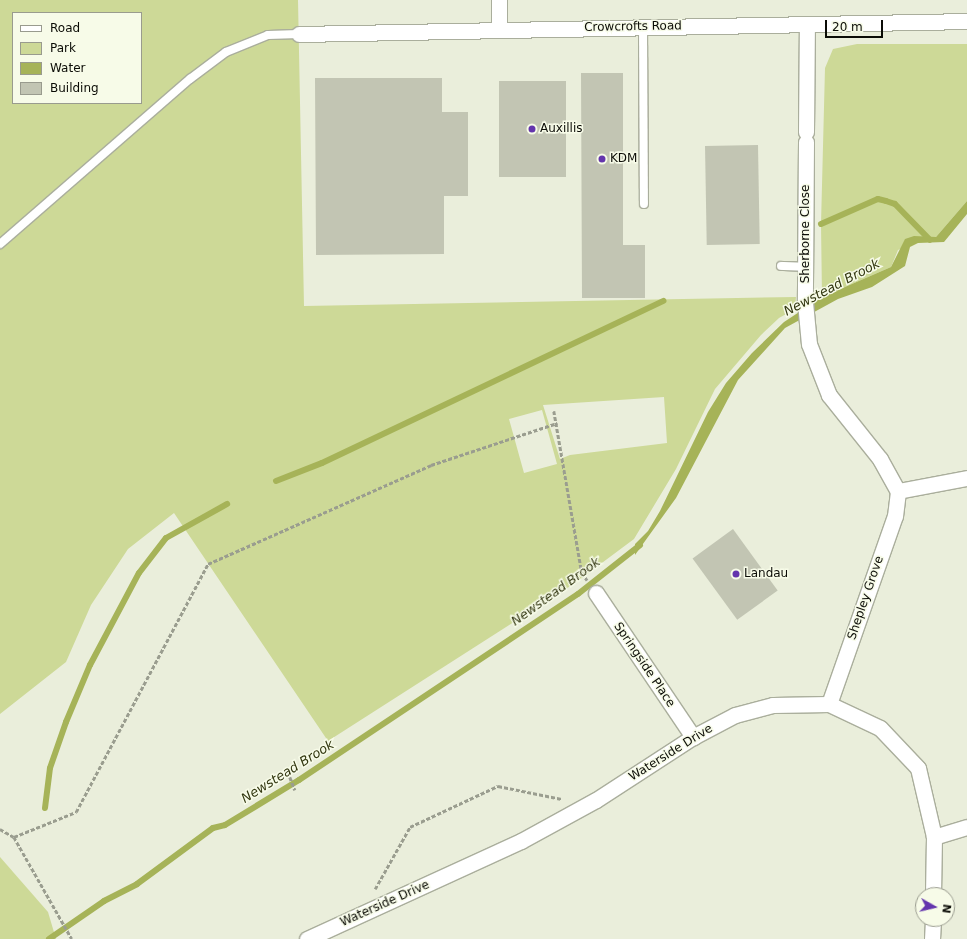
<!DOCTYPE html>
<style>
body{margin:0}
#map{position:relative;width:967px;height:939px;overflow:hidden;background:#eaeedb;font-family:"DejaVu Sans",sans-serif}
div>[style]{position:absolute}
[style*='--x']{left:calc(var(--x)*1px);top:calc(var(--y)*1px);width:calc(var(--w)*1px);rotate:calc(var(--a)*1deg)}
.green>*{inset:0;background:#cdd997}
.water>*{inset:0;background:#a6b358}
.stream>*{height:6px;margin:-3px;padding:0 3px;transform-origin:3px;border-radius:3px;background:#a6b358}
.building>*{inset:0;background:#c2c5b3;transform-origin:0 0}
.path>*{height:2.5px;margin-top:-1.25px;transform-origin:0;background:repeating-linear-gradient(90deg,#9a9d8f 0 4px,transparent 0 6px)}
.roads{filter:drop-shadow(1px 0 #aaae9c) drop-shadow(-1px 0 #aaae9c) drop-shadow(0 1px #aaae9c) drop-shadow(0 -1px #aaae9c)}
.service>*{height:8px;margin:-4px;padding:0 4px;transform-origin:4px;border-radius:4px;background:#fff}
.minor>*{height:15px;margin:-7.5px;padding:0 7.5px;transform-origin:7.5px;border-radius:7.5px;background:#fff}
.dots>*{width:11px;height:11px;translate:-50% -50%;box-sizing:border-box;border:2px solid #f7fbe8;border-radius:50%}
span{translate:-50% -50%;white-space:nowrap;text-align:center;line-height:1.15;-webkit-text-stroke:3px #f7fbe8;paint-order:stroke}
.street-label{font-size:12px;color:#0b0c06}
.poi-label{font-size:12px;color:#0b0c06}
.left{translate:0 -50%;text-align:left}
.water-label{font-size:13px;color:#323710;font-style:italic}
.legend{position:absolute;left:12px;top:12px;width:130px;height:92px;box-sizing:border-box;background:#f7fbe8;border:1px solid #999b8e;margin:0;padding:5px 7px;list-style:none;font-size:12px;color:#0b0c06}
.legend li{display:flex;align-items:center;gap:8px;height:20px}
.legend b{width:20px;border:1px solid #999b8e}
.north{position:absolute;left:915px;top:887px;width:40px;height:40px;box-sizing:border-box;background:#f7fbe8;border:1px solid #999b8e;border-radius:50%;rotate:98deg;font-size:11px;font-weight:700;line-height:16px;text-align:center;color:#0b0c06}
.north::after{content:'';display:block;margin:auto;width:14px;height:18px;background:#6435ad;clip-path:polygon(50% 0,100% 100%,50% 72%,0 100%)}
.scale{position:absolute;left:825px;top:20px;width:58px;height:18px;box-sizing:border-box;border:2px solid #0b0c06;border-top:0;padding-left:5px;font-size:12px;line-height:14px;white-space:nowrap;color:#0b0c06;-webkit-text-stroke:3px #f7fbe8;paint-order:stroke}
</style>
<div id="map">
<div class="green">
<i style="clip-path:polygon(evenodd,0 0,298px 0,304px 306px,796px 297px,795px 309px,779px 318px,761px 335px,715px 389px,676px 469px,634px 539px,575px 583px,328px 741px,174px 513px,128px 549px,91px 605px,66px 662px,0 714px,0 0,13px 13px,141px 13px,141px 103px,13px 103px,13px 13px,0 0,664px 397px,667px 443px,570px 455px,560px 459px,543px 405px,664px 397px,0 0,542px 410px,557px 464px,524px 473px,509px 419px,542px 410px)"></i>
<i style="clip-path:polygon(857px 44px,967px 44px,967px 201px,936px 237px,928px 237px,898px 250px,891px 267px,822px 297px,821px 224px,825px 68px,833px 49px)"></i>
<i style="clip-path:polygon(0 857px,48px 912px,56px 939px,0 939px)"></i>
</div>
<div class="water">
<i style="clip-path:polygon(967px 201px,967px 214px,944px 242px,918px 243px,910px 247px,905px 266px,872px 287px,838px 299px,785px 328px,738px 380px,676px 498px,635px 555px,635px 544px,648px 531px,660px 511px,708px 412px,726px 383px,752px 353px,784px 322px,822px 297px,891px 267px,905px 239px,914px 236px,936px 237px)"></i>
</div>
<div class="stream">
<i style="--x:821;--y:224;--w:62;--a:-23.7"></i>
<i style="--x:878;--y:199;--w:8;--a:14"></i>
<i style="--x:886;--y:201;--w:9;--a:18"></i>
<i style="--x:895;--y:204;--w:50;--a:45.8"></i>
<i style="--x:276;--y:481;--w:49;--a:-21.4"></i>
<i style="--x:322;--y:463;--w:378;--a:-25.4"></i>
<i style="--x:45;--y:808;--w:40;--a:-82.9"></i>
<i style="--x:50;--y:768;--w:49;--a:-70.8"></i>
<i style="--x:66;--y:722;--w:62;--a:-67.2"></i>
<i style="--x:90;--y:665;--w:104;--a:-62"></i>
<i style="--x:139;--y:573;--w:44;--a:-52.4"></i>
<i style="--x:166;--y:538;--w:70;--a:-29.1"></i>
<i style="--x:49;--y:939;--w:67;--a:-34.6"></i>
<i style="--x:104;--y:901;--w:37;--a:-27"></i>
<i style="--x:137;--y:884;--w:94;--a:-36.4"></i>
<i style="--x:213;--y:828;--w:12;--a:-14"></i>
<i style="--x:225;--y:825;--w:87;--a:-31.3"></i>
<i style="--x:299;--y:780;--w:335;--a:-33.7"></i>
<i style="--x:578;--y:594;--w:79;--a:-38.3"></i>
</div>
<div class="building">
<i style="clip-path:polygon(581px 73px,623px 73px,623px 245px,645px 245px,645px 298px,582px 298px)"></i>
<i style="clip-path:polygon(315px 78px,442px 78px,442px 112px,468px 112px,468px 196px,444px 196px,444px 254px,316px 255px)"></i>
<i style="left:499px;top:81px;width:67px;height:96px"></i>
<i style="left:758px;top:145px;width:99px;height:53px;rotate:89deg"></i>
<i style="left:733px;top:529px;width:76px;height:50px;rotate:54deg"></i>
</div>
<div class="path">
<i style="--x:554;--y:411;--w:164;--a:80.2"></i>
<i style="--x:582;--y:573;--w:9;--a:54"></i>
<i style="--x:290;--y:777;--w:14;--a:69"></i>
<i style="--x:0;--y:829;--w:16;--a:30"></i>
<i style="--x:14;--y:837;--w:67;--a:-22"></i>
<i style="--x:76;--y:812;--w:281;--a:-62"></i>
<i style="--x:208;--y:564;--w:244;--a:-23.9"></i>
<i style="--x:431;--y:465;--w:133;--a:-18.4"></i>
<i style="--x:14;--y:837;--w:117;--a:60.4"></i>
<i style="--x:375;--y:889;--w:71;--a:-60.6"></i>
<i style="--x:410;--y:827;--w:97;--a:-25"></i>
<i style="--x:498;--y:786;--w:65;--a:11.5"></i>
</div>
<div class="roads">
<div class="service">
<i style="--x:643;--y:27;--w:177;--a:89.7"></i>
<i style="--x:0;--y:244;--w:252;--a:-41"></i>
<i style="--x:190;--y:79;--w:45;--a:-36.9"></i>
<i style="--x:226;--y:52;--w:45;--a:-22"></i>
<i style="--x:268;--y:35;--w:31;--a:-2"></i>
<i style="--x:781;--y:266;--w:25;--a:2"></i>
</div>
<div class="minor">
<i style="--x:499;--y:0;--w:30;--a:90"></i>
<i style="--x:299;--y:34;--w:668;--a:-1.11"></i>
<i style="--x:806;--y:132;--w:108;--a:-89.5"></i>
<i style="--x:806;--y:142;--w:160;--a:90.4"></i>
<i style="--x:805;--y:302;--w:42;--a:84.6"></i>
<i style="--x:809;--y:344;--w:55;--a:68.6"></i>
<i style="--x:829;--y:395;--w:82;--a:51.4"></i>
<i style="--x:880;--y:459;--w:37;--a:61"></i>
<i style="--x:898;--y:491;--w:70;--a:-10.7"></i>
<i style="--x:596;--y:593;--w:174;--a:56"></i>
<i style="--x:829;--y:704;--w:199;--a:-70.7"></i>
<i style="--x:895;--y:516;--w:25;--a:-83"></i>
<i style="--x:934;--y:837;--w:34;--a:-17"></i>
<i style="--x:307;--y:939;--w:235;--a:-24.6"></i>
<i style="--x:521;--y:841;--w:85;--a:-28.7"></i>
<i style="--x:596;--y:800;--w:116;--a:-33"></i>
<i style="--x:693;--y:737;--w:47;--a:-27.6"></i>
<i style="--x:735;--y:715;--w:39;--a:-15"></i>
<i style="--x:773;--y:705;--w:56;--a:-1"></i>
<i style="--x:829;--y:704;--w:56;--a:25.2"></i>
<i style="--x:880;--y:728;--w:55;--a:46.5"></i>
<i style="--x:918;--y:768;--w:71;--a:76.9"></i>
<i style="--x:934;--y:837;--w:58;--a:91"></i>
<i style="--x:932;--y:939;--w:20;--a:-87"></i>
</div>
</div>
<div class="dots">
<i style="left:532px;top:129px;background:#6435ad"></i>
<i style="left:602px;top:159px;background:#6435ad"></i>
<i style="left:736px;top:574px;background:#6435ad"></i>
</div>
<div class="street-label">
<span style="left:633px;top:27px;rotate:-1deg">Crowcrofts Road</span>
<span style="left:806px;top:234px;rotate:-90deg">Sherborne Close</span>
<span style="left:866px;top:598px;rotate:-71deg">Shepley Grove</span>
<span style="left:644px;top:665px;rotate:56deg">Springside Place</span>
<span style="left:671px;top:753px;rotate:-32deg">Waterside Drive</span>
<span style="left:385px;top:904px;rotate:-24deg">Waterside Drive</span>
</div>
<div class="poi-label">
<span class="left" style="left:540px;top:129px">Auxillis</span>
<span class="left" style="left:610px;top:159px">KDM</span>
<span class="left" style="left:744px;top:574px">Landau</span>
</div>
<div class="water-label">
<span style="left:832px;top:288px;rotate:-28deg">Newstead Brook</span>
<span style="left:556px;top:592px;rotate:-36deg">Newstead Brook</span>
<span style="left:288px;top:772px;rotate:-32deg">Newstead Brook</span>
</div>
<ul class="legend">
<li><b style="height:5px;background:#fff"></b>Road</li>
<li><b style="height:11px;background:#cdd997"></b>Park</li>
<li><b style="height:11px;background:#a6b358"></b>Water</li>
<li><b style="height:11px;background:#c2c5b3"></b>Building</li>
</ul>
<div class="north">N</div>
<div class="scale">20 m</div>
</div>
